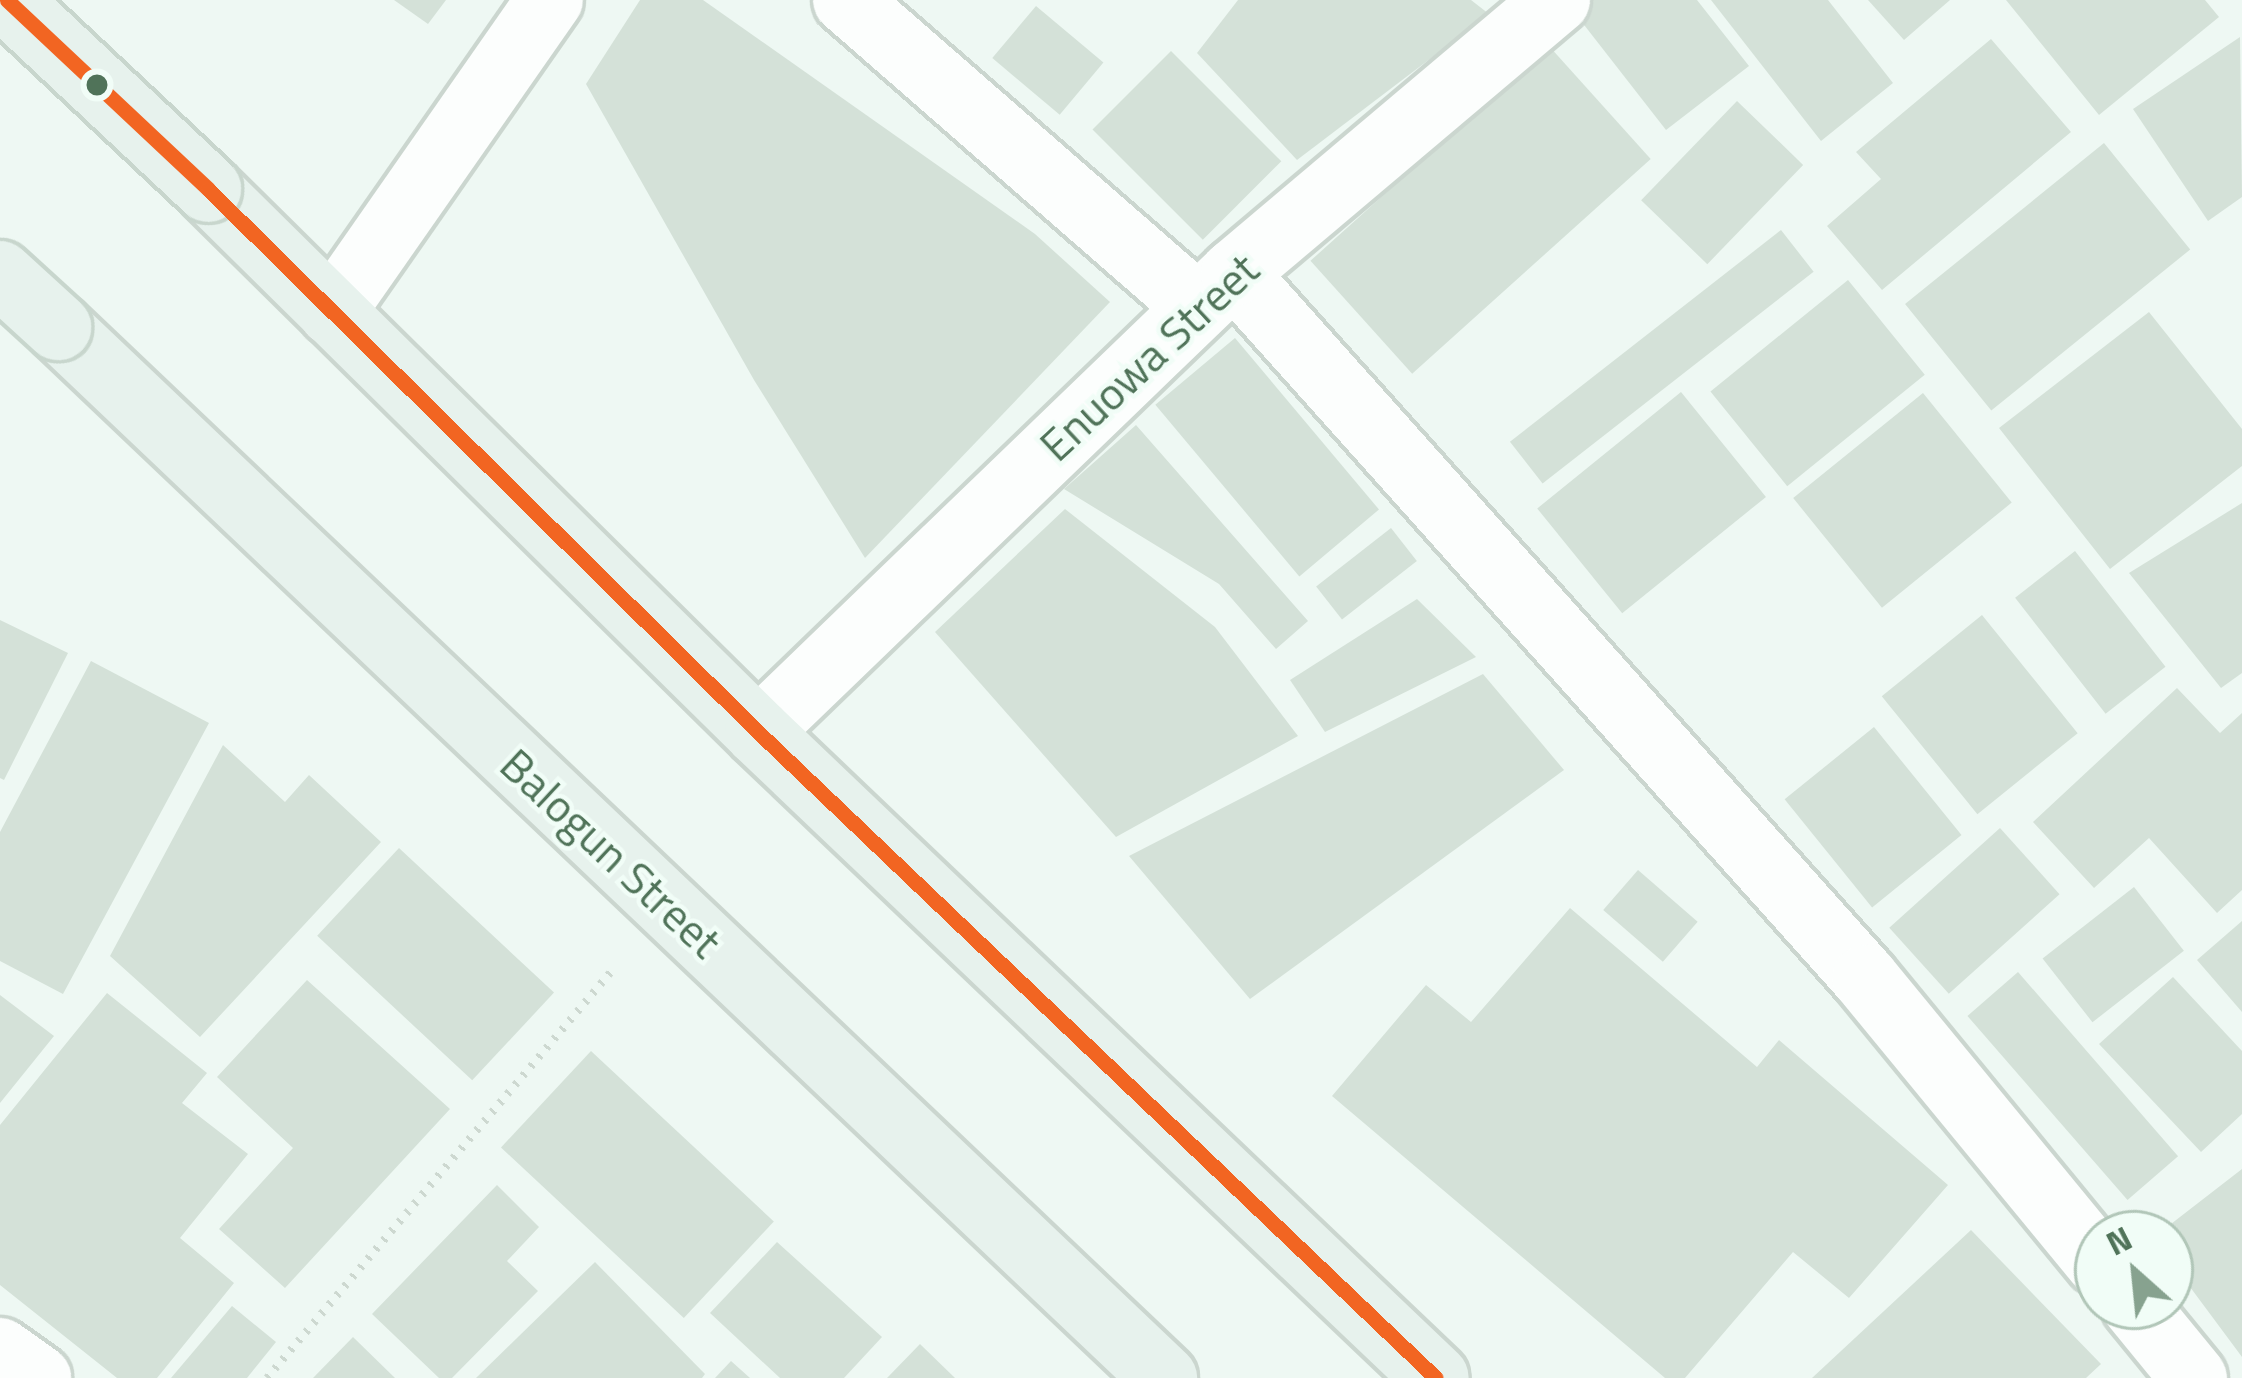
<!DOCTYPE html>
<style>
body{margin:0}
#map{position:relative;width:2242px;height:1378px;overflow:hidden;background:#eef8f3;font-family:"Titillium Web",sans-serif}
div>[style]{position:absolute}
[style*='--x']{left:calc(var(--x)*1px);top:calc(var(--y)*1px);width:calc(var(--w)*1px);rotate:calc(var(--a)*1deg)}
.building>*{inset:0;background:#d4e1d8;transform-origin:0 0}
.path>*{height:8px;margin-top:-4px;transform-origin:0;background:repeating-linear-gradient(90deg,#cdd8d0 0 3px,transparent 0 12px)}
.roads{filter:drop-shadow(3px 0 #cbd6cf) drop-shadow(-3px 0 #cbd6cf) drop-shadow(0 3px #cbd6cf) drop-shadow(0 -3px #cbd6cf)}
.minor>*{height:66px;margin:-33px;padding:0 33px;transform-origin:33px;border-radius:33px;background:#fcfefd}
.major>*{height:66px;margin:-33px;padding:0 33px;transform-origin:33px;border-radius:33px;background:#e7f2ed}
.bridges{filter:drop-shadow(3px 0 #c8d6cd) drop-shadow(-3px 0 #c8d6cd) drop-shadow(0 3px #c8d6cd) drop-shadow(0 -3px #c8d6cd)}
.major-bridge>*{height:66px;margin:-33px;padding:0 33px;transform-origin:33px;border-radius:33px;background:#e7f2ed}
.bus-1>*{height:15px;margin:-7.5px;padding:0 7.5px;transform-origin:7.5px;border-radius:7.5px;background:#f26522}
.dots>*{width:33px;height:33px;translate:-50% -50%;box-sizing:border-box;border:6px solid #f1fdf7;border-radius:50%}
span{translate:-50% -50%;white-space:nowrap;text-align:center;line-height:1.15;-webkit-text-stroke:9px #f1fdf7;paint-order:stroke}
.street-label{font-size:45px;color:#507359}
.north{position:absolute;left:2074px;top:1210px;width:120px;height:120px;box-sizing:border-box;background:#f1fdf7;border:3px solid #b1c6b8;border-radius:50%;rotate:333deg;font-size:33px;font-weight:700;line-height:48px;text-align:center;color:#507359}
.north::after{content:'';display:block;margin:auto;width:42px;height:54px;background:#87a28f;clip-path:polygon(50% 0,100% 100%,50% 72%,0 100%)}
</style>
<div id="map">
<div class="building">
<i style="clip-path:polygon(394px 0,446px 0,428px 24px)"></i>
<i style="clip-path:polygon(640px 0,703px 0,1035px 234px,1110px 302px,865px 558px,754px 380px,586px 84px)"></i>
<i style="clip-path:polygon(1238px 0,1471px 0,1489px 14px,1297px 160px,1197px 53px)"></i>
<i style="clip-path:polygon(1590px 0,1697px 0,1749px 66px,1666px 130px,1574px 12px)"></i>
<i style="clip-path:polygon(1711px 0,1828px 0,1893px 83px,1821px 141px)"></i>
<i style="clip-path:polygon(1868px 0,1950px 0,1904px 40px)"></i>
<i style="clip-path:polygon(2006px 0,2205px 0,2219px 17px,2099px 115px)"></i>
<i style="left:1036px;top:6px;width:88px;height:68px;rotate:40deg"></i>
<i style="clip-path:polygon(2240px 37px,2242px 197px,2208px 221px,2133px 109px)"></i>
<i style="clip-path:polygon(1991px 39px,2071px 132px,1882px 290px,1827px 226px,1881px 179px,1856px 152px)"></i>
<i style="left:1549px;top:46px;width:152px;height:321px;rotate:48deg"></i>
<i style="left:1171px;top:51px;width:156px;height:111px;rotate:45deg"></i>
<i style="left:1737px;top:101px;width:92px;height:138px;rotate:44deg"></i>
<i style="left:2104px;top:143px;width:137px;height:256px;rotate:51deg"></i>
<i style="left:1781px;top:230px;width:53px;height:344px;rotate:52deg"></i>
<i style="left:1848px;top:280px;width:122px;height:177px;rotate:51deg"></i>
<i style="clip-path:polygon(2149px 312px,2242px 429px,2242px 466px,2110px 569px,1999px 428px)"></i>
<i style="left:1235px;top:338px;width:224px;height:104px;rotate:50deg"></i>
<i style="left:1681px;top:392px;width:135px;height:185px;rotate:51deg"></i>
<i style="left:1923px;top:393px;width:141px;height:167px;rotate:51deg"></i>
<i style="clip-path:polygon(1136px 425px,1308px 621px,1276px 649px,1219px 584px,1064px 489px)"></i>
<i style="clip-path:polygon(2242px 503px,2242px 673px,2221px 688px,2129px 573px)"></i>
<i style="clip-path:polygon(1065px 509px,1215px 627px,1298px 736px,1116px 837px,935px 632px)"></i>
<i style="left:1391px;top:528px;width:42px;height:95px;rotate:52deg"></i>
<i style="left:2075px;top:551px;width:147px;height:76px;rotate:52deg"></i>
<i style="clip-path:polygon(1417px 599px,1476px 657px,1325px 732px,1290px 680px)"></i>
<i style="left:1982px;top:615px;width:152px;height:129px;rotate:51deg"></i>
<i style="clip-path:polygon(0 620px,68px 653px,4px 780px,0 778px)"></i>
<i style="clip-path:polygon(91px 661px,209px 723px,63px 994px,0 961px,0 832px)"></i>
<i style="clip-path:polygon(1483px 674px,1564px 770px,1250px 999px,1129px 856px)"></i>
<i style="clip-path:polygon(2177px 688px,2220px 733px,2242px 713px,2242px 890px,2217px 913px,2149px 838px,2094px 888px,2033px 822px)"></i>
<i style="left:1874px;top:727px;width:139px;height:115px;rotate:51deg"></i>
<i style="clip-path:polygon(223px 745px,285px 802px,309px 775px,381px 842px,200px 1037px,110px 956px)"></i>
<i style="left:2000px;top:828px;width:89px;height:149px;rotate:48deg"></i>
<i style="left:399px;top:848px;width:212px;height:120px;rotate:43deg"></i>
<i style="left:1638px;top:870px;width:79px;height:53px;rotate:41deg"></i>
<i style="left:2134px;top:887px;width:81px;height:116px;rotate:52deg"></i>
<i style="clip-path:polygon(1570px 908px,1757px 1067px,1779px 1040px,1948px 1185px,1849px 1298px,1793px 1252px,1685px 1378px,1665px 1378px,1332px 1096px,1426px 985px,1471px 1022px)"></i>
<i style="clip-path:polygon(2242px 921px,2242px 1012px,2197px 960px)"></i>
<i style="left:2018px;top:972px;width:244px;height:67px;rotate:49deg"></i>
<i style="clip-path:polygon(2173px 977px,2242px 1051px,2242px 1114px,2201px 1152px,2099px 1044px)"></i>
<i style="clip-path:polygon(307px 980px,450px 1109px,285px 1288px,219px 1229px,293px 1148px,217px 1077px)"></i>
<i style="clip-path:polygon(107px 993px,207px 1073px,182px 1103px,248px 1154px,180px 1238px,234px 1283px,157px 1378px,117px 1378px,0 1285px,0 1125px)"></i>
<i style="clip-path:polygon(0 995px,54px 1036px,0 1103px)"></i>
<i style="left:591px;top:1051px;width:250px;height:132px;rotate:43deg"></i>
<i style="clip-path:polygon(2242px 1169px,2242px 1357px,2170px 1260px,2170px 1234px,2158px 1234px)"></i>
<i style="clip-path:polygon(497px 1185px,539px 1227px,507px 1261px,538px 1291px,452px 1378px,439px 1378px,372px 1314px)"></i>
<i style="clip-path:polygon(1971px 1230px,2101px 1364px,2086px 1378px,1812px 1378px)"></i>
<i style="clip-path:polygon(777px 1242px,882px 1337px,844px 1378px,780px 1378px,710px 1313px)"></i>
<i style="clip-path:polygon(595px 1262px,705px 1374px,702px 1378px,476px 1378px)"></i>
<i style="clip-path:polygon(232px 1306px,276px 1342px,247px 1378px,171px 1378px)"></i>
<i style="clip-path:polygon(353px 1337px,395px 1378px,313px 1378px)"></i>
<i style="clip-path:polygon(920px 1344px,955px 1378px,887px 1378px)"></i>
<i style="clip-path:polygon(731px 1361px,750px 1378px,715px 1378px)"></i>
</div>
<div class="path">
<i style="--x:267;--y:1378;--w:539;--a:-49.74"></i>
</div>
<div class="roads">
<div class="minor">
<i style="--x:846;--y:0;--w:467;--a:41.1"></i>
<i style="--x:1234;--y:273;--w:946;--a:48.17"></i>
<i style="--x:1865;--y:978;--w:367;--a:50.6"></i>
<i style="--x:332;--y:312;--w:381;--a:-55.1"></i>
<i style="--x:758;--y:732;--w:661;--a:-43.96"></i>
<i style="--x:1234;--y:273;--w:423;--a:-40.2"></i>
<i style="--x:2135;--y:1306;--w:93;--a:50.7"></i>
<i style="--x:0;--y:1351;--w:47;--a:35.4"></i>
</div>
<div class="major">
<i style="--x:208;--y:189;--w:773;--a:44.63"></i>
<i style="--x:758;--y:732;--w:936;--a:43.62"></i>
<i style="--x:58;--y:327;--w:1526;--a:43.54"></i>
</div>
</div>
<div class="bridges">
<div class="major-bridge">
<i style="--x:7;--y:0;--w:276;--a:43.2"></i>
<i style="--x:0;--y:274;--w:79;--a:42.4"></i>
</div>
</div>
<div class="bus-1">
<i style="--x:7;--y:0;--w:276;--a:43.2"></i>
<i style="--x:208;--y:189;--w:773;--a:44.63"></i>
<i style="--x:758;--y:732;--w:936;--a:43.62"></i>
</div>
<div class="dots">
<i style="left:97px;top:85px;background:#507359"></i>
</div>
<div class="street-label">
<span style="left:1149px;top:357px;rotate:-43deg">Enuowa Street</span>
<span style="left:611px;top:853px;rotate:43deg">Balogun Street</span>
</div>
<div class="north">N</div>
</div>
